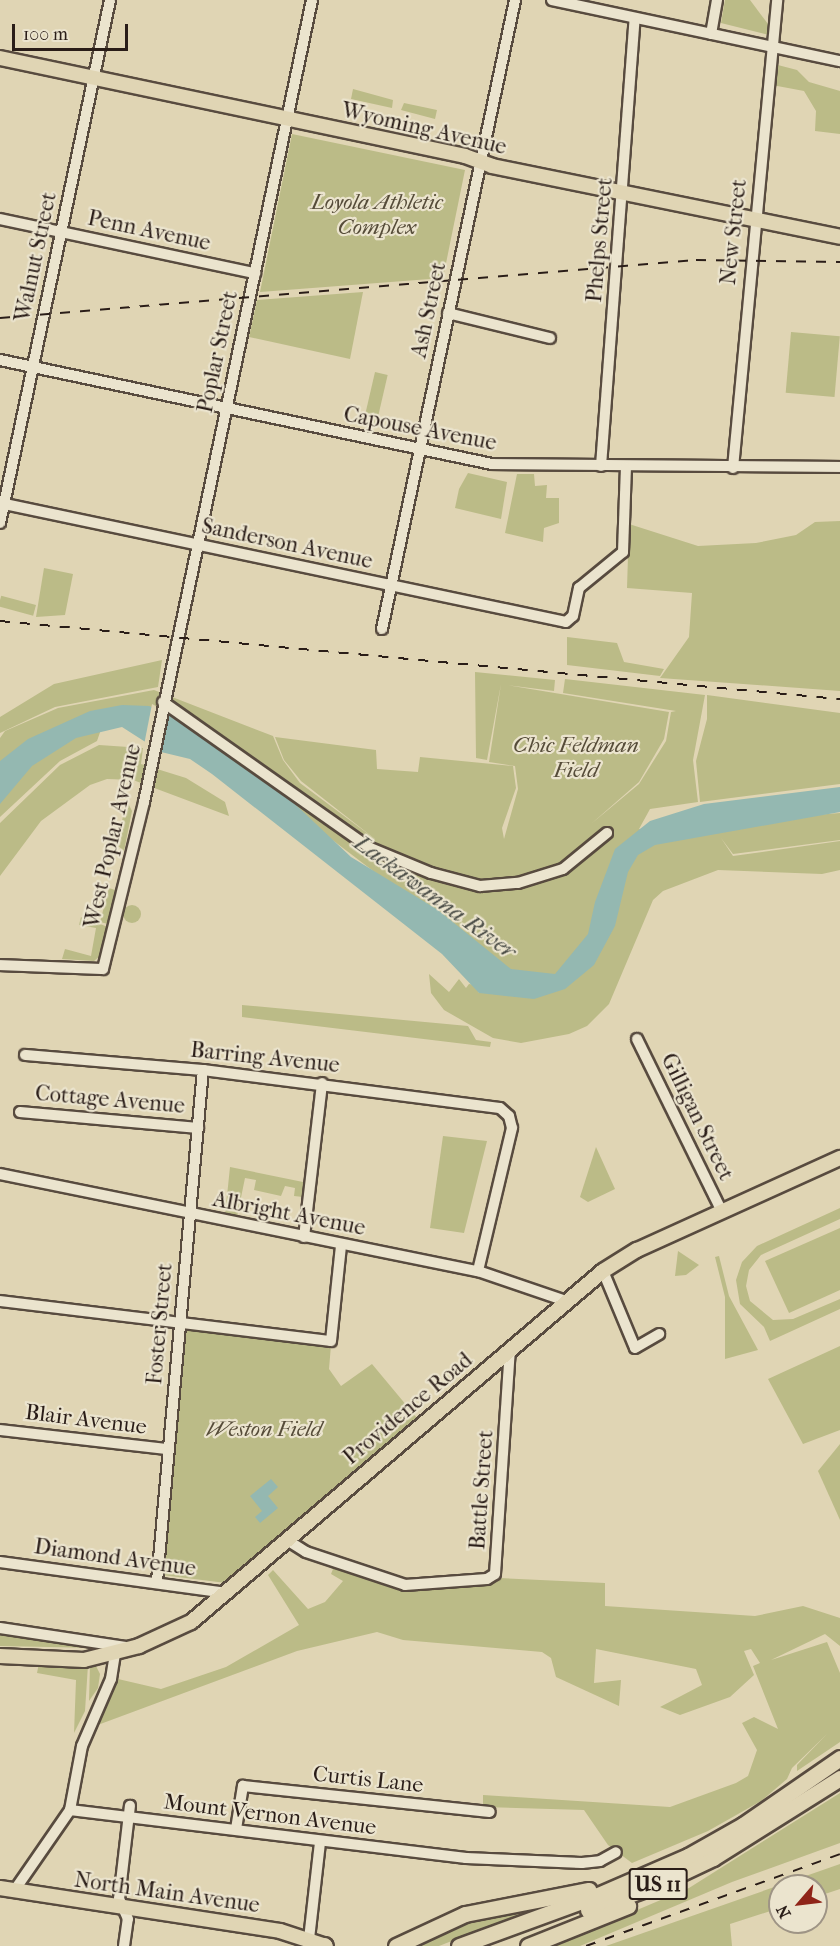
<!DOCTYPE html>
<style>
body{margin:0}
#map{position:relative;width:840px;height:1946px;overflow:hidden;background:#e0d5b4;font-family:"IM FELL French Canon",serif}
div>[style]{position:absolute}
[style*='--x']{left:calc(var(--x)*1px);top:calc(var(--y)*1px);width:calc(var(--w)*1px);rotate:calc(var(--a)*1deg)}
.green>*{inset:0;background:#bbbb87;transform-origin:0 0}
.round{border-radius:50%}
.water>*{inset:0;background:#94b8b1}
.pier>*{inset:0;background:#e0d5b4}
.roads{filter:drop-shadow(2px 0 #584b3f) drop-shadow(-2px 0 #584b3f) drop-shadow(0 2px #584b3f) drop-shadow(0 -2px #584b3f)}
.minor>*{height:10px;margin:-5px;padding:0 5px;transform-origin:5px;border-radius:5px;background:#ebe4ce}
.major>*{height:14px;margin:-7px;padding:0 7px;transform-origin:7px;border-radius:7px;background:#e0d5b4}
.highway>*{height:15px;margin:-7.5px;padding:0 7.5px;transform-origin:7.5px;border-radius:7.5px;background:#e0d5b4}
.rail>*{height:2px;margin-top:-1px;transform-origin:0;background:repeating-linear-gradient(90deg,#2a1d18 0 10px,transparent 0 20px)}
span{translate:-50% -50%;white-space:nowrap;text-align:center;line-height:1.15;-webkit-text-stroke:4.5px #ebe4ce;paint-order:stroke}
.shield-label span{padding:2px 4px;background:#ebe4ce;border:2px solid;border-radius:4px;-webkit-text-stroke-width:0}
.shield-label{font-size:21px;color:#2a1d18;font-weight:700}
.street-label{font-size:22px;color:#2a1d18}
.park-label{font-size:22px;color:#564c39;font-style:italic}
.water-label{font-size:24px;color:#4a4c46;font-style:italic}
.north{position:absolute;left:768px;top:1874px;width:60px;height:60px;box-sizing:border-box;background:#ebe4ce;border:2px solid #9e9485;border-radius:50%;rotate:242deg;font-size:16px;font-weight:700;line-height:24px;text-align:center;color:#2a1d18}
.north::after{content:'';display:block;margin:auto;width:21px;height:27px;background:#8f2418;clip-path:polygon(50% 0,100% 100%,50% 72%,0 100%)}
.scale{position:absolute;left:12px;top:24px;width:116px;height:27px;box-sizing:border-box;border:3px solid #2a1d18;border-top:0;padding-left:8px;font-size:18px;line-height:21px;white-space:nowrap;color:#2a1d18;-webkit-text-stroke:4px #ebe4ce;paint-order:stroke}
</style>
<div id="map">
<div class="green">
<i style="clip-path:polygon(725px 0,750px 0,768px 24px,769px 35px,721px 23px)"></i>
<i style="clip-path:polygon(774px 64px,797px 70px,809px 82px,840px 91px,840px 134px,815px 131px,816px 111px,804px 91px,772px 85px)"></i>
<i style="clip-path:polygon(353px 89px,393px 100px,392px 108px,351px 99px)"></i>
<i style="clip-path:polygon(404px 103px,437px 110px,435px 119px,401px 110px)"></i>
<i style="clip-path:polygon(292px 134px,465px 170px,443px 278px,260px 292px)"></i>
<i style="clip-path:polygon(363px 292px,350px 359px,249px 337px,257px 300px)"></i>
<i style="left:791px;top:332px;width:49px;height:61px;rotate:5deg"></i>
<i style="left:375px;top:372px;width:13px;height:55px;rotate:13deg"></i>
<i style="clip-path:polygon(468px 473px,507px 482px,501px 519px,455px 508px,459px 489px)"></i>
<i style="clip-path:polygon(517px 474px,534px 474px,535px 486px,547px 485px,546px 498px,559px 498px,559px 523px,544px 528px,543px 542px,505px 533px)"></i>
<i style="clip-path:polygon(840px 521px,840px 691px,660px 678px,689px 637px,692px 593px,627px 588px,629px 524px,698px 546px,756px 543px,796px 535px,815px 522px)"></i>
<i style="clip-path:polygon(44px 568px,73px 574px,65px 615px,36px 617px)"></i>
<i style="left:36px;top:605px;width:11px;height:36px;rotate:105deg"></i>
<i style="clip-path:polygon(567px 637px,617px 643px,624px 662px,664px 669px,660px 676px,567px 665px)"></i>
<i style="clip-path:polygon(162px 660px,158px 687px,55px 707px,0 733px,0 717px,54px 684px)"></i>
<i style="clip-path:polygon(475px 672px,555px 680px,554px 691px,507px 685px,669px 712px,664px 739px,639px 782px,591px 824px,639px 784px,666px 741px,671px 712px,676px 711px,563px 693px,565px 679px,705px 695px,693px 760px,698px 802px,650px 809px,639px 829px,840px 813px,840px 840px,733px 854px,721px 838px,733px 856px,840px 841px,840px 870px,822px 874px,718px 870px,663px 891px,653px 900px,609px 1004px,587px 1026px,569px 1034px,521px 1043px,493px 1038px,444px 1010px,431px 993px,429px 974px,449px 992px,459px 979px,466px 988px,469px 984px,475px 985px,479px 993px,490px 992px,385px 880px,251px 778px,105px 718px,97px 741px,60px 761px,0 817px,0 738px,5px 731px,58px 708px,154px 690px,273px 736px,283px 760px,300px 783px,375px 839px,301px 781px,284px 760px,275px 737px,376px 750px,377px 769px,418px 772px,420px 757px,513px 766px,516px 788px,502px 828px,504px 839px,518px 789px,515px 766px,489px 762px,501px 684px,487px 760px,476px 758px)"></i>
<i style="clip-path:polygon(707px 695px,840px 713px,840px 784px,700px 802px,696px 761px,707px 719px)"></i>
<i style="clip-path:polygon(99px 745px,143px 748px,141px 764px,186px 778px,225px 802px,229px 816px,133px 780px,107px 779px,90px 785px,41px 821px,0 876px,0 823px,60px 765px)"></i>
<i style="clip-path:polygon(127px 801px,132px 811px,124px 851px,116px 844px)"></i>
<i style="clip-path:polygon(109px 888px,115px 890px,108px 924px,100px 922px)"></i>
<i class="round" style="left:123px;top:905px;width:18px;height:18px"></i>
<i style="clip-path:polygon(81px 917px,108px 927px,100px 956px,94px 961px,62px 959px,65px 949px,91px 956px,96px 928px,79px 925px)"></i>
<i style="clip-path:polygon(242px 1005px,468px 1026px,476px 1040px,491px 1042px,490px 1047px,242px 1017px)"></i>
<i style="clip-path:polygon(443px 1136px,487px 1141px,464px 1233px,430px 1228px)"></i>
<i style="clip-path:polygon(596px 1147px,615px 1189px,588px 1202px,580px 1197px)"></i>
<i style="clip-path:polygon(230px 1167px,303px 1182px,303px 1197px,294px 1196px,295px 1188px,285px 1186px,281px 1196px,254px 1190px,256px 1180px,245px 1178px,237px 1217px,225px 1215px)"></i>
<i style="clip-path:polygon(840px 1208px,840px 1219px,761px 1255px,749px 1270px,746px 1286px,750px 1301px,773px 1320px,793px 1319px,840px 1299px,840px 1309px,770px 1341px,764px 1327px,740px 1304px,736px 1280px,742px 1262px,757px 1246px)"></i>
<i style="clip-path:polygon(840px 1228px,840px 1290px,789px 1313px,765px 1261px)"></i>
<i style="clip-path:polygon(678px 1251px,699px 1265px,686px 1275px,675px 1276px)"></i>
<i style="clip-path:polygon(719px 1256px,729px 1296px,758px 1350px,725px 1359px,725px 1297px,715px 1257px)"></i>
<i style="clip-path:polygon(184px 1329px,331px 1345px,329px 1369px,341px 1386px,372px 1364px,417px 1418px,226px 1583px,162px 1575px)"></i>
<i style="clip-path:polygon(840px 1346px,840px 1430px,803px 1444px,768px 1379px)"></i>
<i style="clip-path:polygon(840px 1444px,840px 1520px,818px 1471px)"></i>
<i style="clip-path:polygon(309px 1557px,404px 1590px,474px 1586px,500px 1578px,605px 1583px,605px 1606px,755px 1616px,803px 1606px,840px 1618px,840px 1646px,825px 1634px,771px 1660px,827px 1642px,840px 1673px,840px 1742px,797px 1771px,797px 1765px,827px 1734px,792px 1768px,787px 1779px,761px 1801px,708px 1831px,632px 1863px,608px 1845px,584px 1810px,483px 1807px,483px 1795px,670px 1807px,736px 1783px,748px 1776px,757px 1750px,742px 1723px,754px 1717px,778px 1729px,753px 1666px,760px 1663px,751px 1649px,744px 1651px,754px 1675px,730px 1697px,680px 1715px,660px 1707px,702px 1685px,696px 1669px,596px 1649px,594px 1683px,621px 1680px,619px 1706px,556px 1677px,551px 1658px,542px 1652px,403px 1640px,377px 1632px,297px 1651px,95px 1726px,118px 1679px,161px 1689px,226px 1667px,299px 1625px,268px 1575px,273px 1570px,308px 1609px,325px 1602px,343px 1581px,331px 1574px,333px 1569px)"></i>
<i style="clip-path:polygon(0 1634px,98px 1648px,0 1646px)"></i>
<i style="clip-path:polygon(39px 1663px,88px 1665px,85px 1711px,74px 1733px,76px 1680px,37px 1673px)"></i>
<i style="clip-path:polygon(95px 1664px,100px 1674px,98px 1688px,89px 1701px,90px 1665px)"></i>
<i style="clip-path:polygon(840px 1793px,840px 1843px,732px 1882px,580px 1946px,552px 1946px,689px 1888px)"></i>
<i style="clip-path:polygon(840px 1864px,840px 1889px,816px 1897px,816px 1886px,780px 1886px,780px 1908px,730px 1924px,732px 1946px,606px 1946px)"></i>
<i style="clip-path:polygon(540px 1906px,439px 1946px,406px 1946px,428px 1934px,481px 1916px)"></i>
</div>
<div class="water">
<i style="clip-path:polygon(122px 705px,149px 706px,186px 721px,279px 789px,351px 857px,438px 910px,511px 969px,555px 974px,588px 934px,595px 902px,615px 849px,650px 821px,704px 804px,840px 787px,840px 812px,655px 845px,638px 855px,628px 872px,615px 926px,594px 965px,565px 989px,534px 999px,479px 993px,442px 954px,212px 774px,190px 759px,161px 752px,122px 727px,76px 738px,32px 766px,0 804px,0 761px,28px 739px,90px 711px)"></i>
<i style="clip-path:polygon(271px 1479px,278px 1487px,268px 1496px,278px 1508px,260px 1523px,255px 1517px,262px 1511px,250px 1496px)"></i>
</div>
<div class="pier">
<i style="clip-path:polygon(152px 704px,165px 711px,158px 754px,144px 745px)"></i>
</div>
<div class="roads">
<div class="minor">
<i style="--x:552;--y:0;--w:294;--a:12"></i>
<i style="--x:711;--y:34;--w:35;--a:-80"></i>
<i style="--x:0;--y:219;--w:261;--a:12"></i>
<i style="--x:448;--y:313;--w:105;--a:13.8"></i>
<i style="--x:0;--y:360;--w:503;--a:11.94"></i>
<i style="--x:492;--y:464;--w:348;--a:0.5"></i>
<i style="--x:601;--y:466;--w:449;--a:-85.7"></i>
<i style="--x:733;--y:468;--w:470;--a:-84.6"></i>
<i style="--x:0;--y:503;--w:578;--a:11.87"></i>
<i style="--x:566;--y:622;--w:9;--a:-41"></i>
<i style="--x:573;--y:616;--w:29;--a:-78"></i>
<i style="--x:579;--y:588;--w:57;--a:-39.3"></i>
<i style="--x:623;--y:552;--w:85;--a:-88"></i>
<i style="--x:0;--y:523;--w:534;--a:-78.12"></i>
<i style="--x:382;--y:629;--w:643;--a:-78.06"></i>
<i style="--x:163;--y:702;--w:253;--a:35.2"></i>
<i style="--x:370;--y:848;--w:66;--a:22.3"></i>
<i style="--x:431;--y:873;--w:51;--a:14.9"></i>
<i style="--x:480;--y:886;--w:38;--a:-5"></i>
<i style="--x:518;--y:883;--w:47;--a:-17.3"></i>
<i style="--x:563;--y:869;--w:57;--a:-39.3"></i>
<i style="--x:0;--y:965;--w:103;--a:2.2"></i>
<i style="--x:103;--y:969;--w:172;--a:-76.2"></i>
<i style="--x:144;--y:802;--w:819;--a:-78.17"></i>
<i style="--x:637;--y:1039;--w:193;--a:63.8"></i>
<i style="--x:25;--y:1055;--w:179;--a:4.8"></i>
<i style="--x:203;--y:1070;--w:299;--a:7.3"></i>
<i style="--x:500;--y:1108;--w:12;--a:42"></i>
<i style="--x:509;--y:1116;--w:12;--a:76"></i>
<i style="--x:512;--y:1128;--w:147;--a:103.4"></i>
<i style="--x:20;--y:1112;--w:179;--a:5.1"></i>
<i style="--x:0;--y:1174;--w:488;--a:11.5"></i>
<i style="--x:478;--y:1271;--w:96;--a:18.8"></i>
<i style="--x:304;--y:1237;--w:155;--a:-83.3"></i>
<i style="--x:603;--y:1271;--w:83;--a:67.4"></i>
<i style="--x:635;--y:1348;--w:28;--a:-30"></i>
<i style="--x:0;--y:1301;--w:333;--a:6.9"></i>
<i style="--x:331;--y:1341;--w:96;--a:-84"></i>
<i style="--x:0;--y:1430;--w:169;--a:6.5"></i>
<i style="--x:287;--y:1540;--w:22;--a:32"></i>
<i style="--x:306;--y:1552;--w:104;--a:18.4"></i>
<i style="--x:405;--y:1585;--w:82;--a:-4.2"></i>
<i style="--x:487;--y:1579;--w:9;--a:-32"></i>
<i style="--x:495;--y:1574;--w:225;--a:-86.2"></i>
<i style="--x:0;--y:1562;--w:227;--a:7.8"></i>
<i style="--x:157;--y:1581;--w:513;--a:-84.86"></i>
<i style="--x:0;--y:1628;--w:127;--a:8.6"></i>
<i style="--x:70;--y:1810;--w:399;--a:6.9"></i>
<i style="--x:466;--y:1858;--w:116;--a:2.5"></i>
<i style="--x:582;--y:1863;--w:18;--a:-6"></i>
<i style="--x:600;--y:1861;--w:18;--a:-29"></i>
<i style="--x:236;--y:1829;--w:44;--a:-80.8"></i>
<i style="--x:243;--y:1786;--w:248;--a:6"></i>
<i style="--x:14;--y:1891;--w:98;--a:-55.3"></i>
<i style="--x:70;--y:1810;--w:65;--a:-79.4"></i>
<i style="--x:82;--y:1746;--w:73;--a:-66.6"></i>
<i style="--x:111;--y:1679;--w:25;--a:-81"></i>
<i style="--x:309;--y:1939;--w:98;--a:-83.5"></i>
<i style="--x:124;--y:1946;--w:27;--a:-82"></i>
<i style="--x:128;--y:1919;--w:22;--a:-114"></i>
<i style="--x:119;--y:1899;--w:94;--a:-83.3"></i>
</div>
<div class="major">
<i style="--x:0;--y:58;--w:475;--a:11.9"></i>
<i style="--x:465;--y:156;--w:29;--a:20"></i>
<i style="--x:492;--y:166;--w:355;--a:11.5"></i>
<i style="--x:0;--y:1656;--w:84;--a:2.7"></i>
<i style="--x:84;--y:1660;--w:57;--a:-14.3"></i>
<i style="--x:139;--y:1646;--w:57;--a:-24.8"></i>
<i style="--x:191;--y:1622;--w:541;--a:-40.43"></i>
<i style="--x:603;--y:1271;--w:40;--a:-32"></i>
<i style="--x:637;--y:1250;--w:223;--a:-24.4"></i>
<i style="--x:0;--y:1888;--w:283;--a:8.7"></i>
<i style="--x:280;--y:1931;--w:48;--a:18.1"></i>
</div>
<div class="highway">
<i style="--x:588;--y:1910;--w:72;--a:-20.2"></i>
<i style="--x:656;--y:1885;--w:63;--a:-25.3"></i>
<i style="--x:713;--y:1858;--w:150;--a:-32.2"></i>
<i style="--x:324;--y:1945;--w:1;--a:45"></i>
<i style="--x:396;--y:1946;--w:76;--a:-24.9"></i>
<i style="--x:465;--y:1914;--w:126;--a:-11"></i>
<i style="--x:459;--y:1946;--w:146;--a:-20.1"></i>
<i style="--x:596;--y:1896;--w:100;--a:-23.5"></i>
<i style="--x:688;--y:1856;--w:63;--a:-29.4"></i>
<i style="--x:743;--y:1825;--w:118;--a:-34.6"></i>
<i style="--x:528;--y:1946;--w:108;--a:-21.8"></i>
</div>
</div>
<div class="rail">
<i style="--x:0;--y:318;--w:698;--a:-4.76"></i>
<i style="--x:696;--y:260;--w:144;--a:0.8"></i>
<i style="--x:0;--y:621;--w:844;--a:5.31"></i>
<i style="--x:586;--y:1946;--w:270;--a:-19.9"></i>
</div>
<div class="shield-label">
<span style="left:658px;top:1884px">US 11</span>
</div>
<div class="street-label">
<span style="left:424px;top:129px;rotate:13deg">Wyoming Avenue</span>
<span style="left:149px;top:231px;rotate:12deg">Penn Avenue</span>
<span style="left:734px;top:232px;rotate:-84deg">New Street</span>
<span style="left:600px;top:240px;rotate:-85deg">Phelps Street</span>
<span style="left:36px;top:257px;rotate:-78deg">Walnut Street</span>
<span style="left:429px;top:310px;rotate:-78deg">Ash Street</span>
<span style="left:218px;top:352px;rotate:-78deg">Poplar Street</span>
<span style="left:420px;top:429px;rotate:11deg">Capouse Avenue</span>
<span style="left:287px;top:544px;rotate:12deg">Sanderson Avenue</span>
<span style="left:113px;top:836px;rotate:-77deg">West Poplar Avenue</span>
<span style="left:265px;top:1058px;rotate:6deg">Barring Avenue</span>
<span style="left:110px;top:1100px;rotate:5deg">Cottage Avenue</span>
<span style="left:697px;top:1117px;rotate:64deg">Gilligan Street</span>
<span style="left:289px;top:1214px;rotate:11deg">Albright Avenue</span>
<span style="left:160px;top:1324px;rotate:-85deg">Foster Street</span>
<span style="left:408px;top:1409px;rotate:-40deg">Providence Road</span>
<span style="left:86px;top:1420px;rotate:7deg">Blair Avenue</span>
<span style="left:482px;top:1490px;rotate:-86deg">Battle Street</span>
<span style="left:115px;top:1558px;rotate:8deg">Diamond Avenue</span>
<span style="left:368px;top:1780px;rotate:6deg">Curtis Lane</span>
<span style="left:270px;top:1815px;rotate:7deg">Mount Vernon Avenue</span>
<span style="left:167px;top:1893px;rotate:8deg">North Main Avenue</span>
</div>
<div class="park-label">
<span style="left:377px;top:215px">Loyola Athletic<br>Complex</span>
<span style="left:576px;top:758px">Chic Feldman<br>Field</span>
<span style="left:264px;top:1430px">Weston Field</span>
</div>
<div class="water-label">
<span style="left:435px;top:897px;rotate:36deg">Lackawanna River</span>
</div>
<div class="north">N</div>
<div class="scale">100 m</div>
</div>
